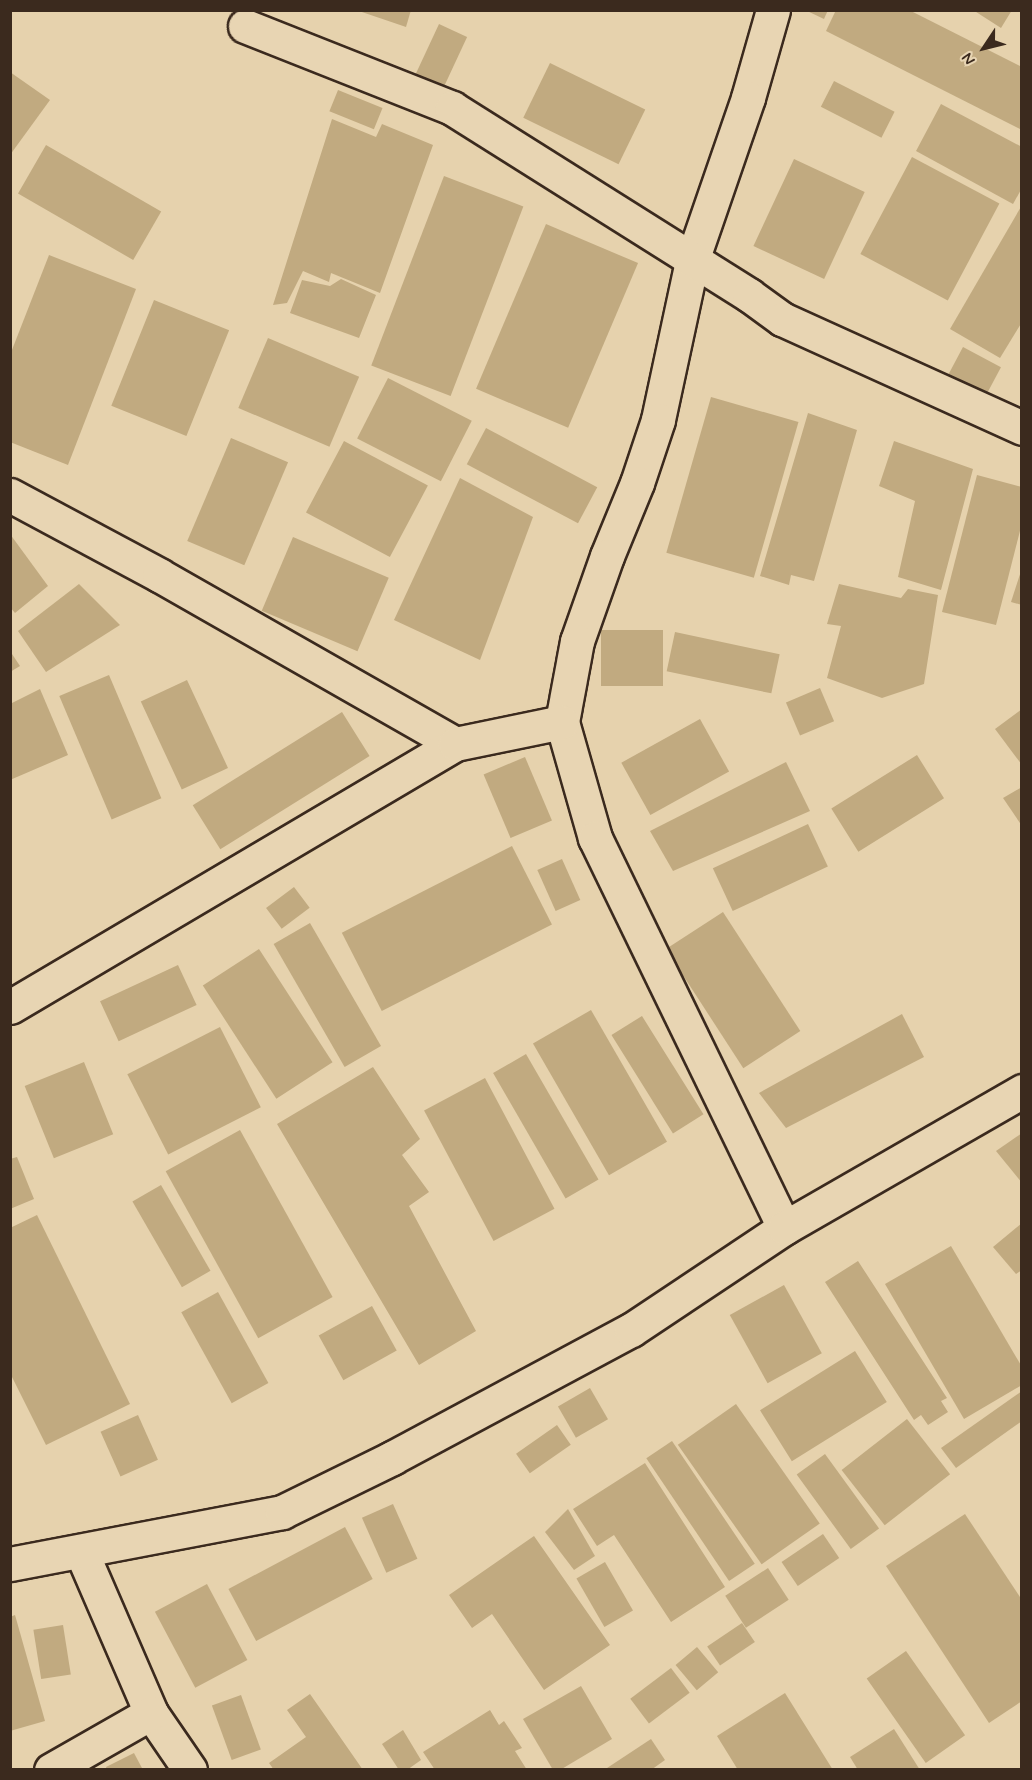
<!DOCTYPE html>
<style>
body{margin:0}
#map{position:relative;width:1032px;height:1780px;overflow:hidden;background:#e6d2ad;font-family:Mynerve,sans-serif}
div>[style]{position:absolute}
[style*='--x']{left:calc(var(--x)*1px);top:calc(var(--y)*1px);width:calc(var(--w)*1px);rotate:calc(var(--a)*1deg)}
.building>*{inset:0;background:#c1aa80;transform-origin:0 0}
.roads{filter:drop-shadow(2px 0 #3b2a1e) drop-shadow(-2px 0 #3b2a1e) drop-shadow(0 2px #3b2a1e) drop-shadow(0 -2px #3b2a1e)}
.minor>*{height:33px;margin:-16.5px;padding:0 16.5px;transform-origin:16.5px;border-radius:16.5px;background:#e8d5b3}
span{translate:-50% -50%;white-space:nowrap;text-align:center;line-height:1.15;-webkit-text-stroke:6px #e8d5b3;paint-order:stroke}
.frame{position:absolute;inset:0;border:12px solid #3b2a1e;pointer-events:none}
.north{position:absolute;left:954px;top:18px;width:60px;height:60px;-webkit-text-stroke:4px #e8d5b3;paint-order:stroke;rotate:235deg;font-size:16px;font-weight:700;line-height:24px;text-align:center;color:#3b2a1e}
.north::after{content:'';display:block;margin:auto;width:21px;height:27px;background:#3b2a1e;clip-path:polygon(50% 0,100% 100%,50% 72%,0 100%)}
</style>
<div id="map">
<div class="building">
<i style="clip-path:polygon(356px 10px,411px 10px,406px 27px)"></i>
<i style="clip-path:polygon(805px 10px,828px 10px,824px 19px)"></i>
<i style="clip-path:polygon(836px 10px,909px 10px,1022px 67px,1022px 130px,826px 31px)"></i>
<i style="clip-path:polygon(973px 10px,1012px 10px,1001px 28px)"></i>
<i style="left:439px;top:24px;width:31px;height:57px;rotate:25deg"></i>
<i style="left:550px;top:63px;width:106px;height:61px;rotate:26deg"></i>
<i style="clip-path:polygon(10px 72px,50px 100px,10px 155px)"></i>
<i style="left:834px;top:81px;width:68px;height:29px;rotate:27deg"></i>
<i style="left:338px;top:90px;width:48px;height:23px;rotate:22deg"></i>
<i style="clip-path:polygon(941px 104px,1022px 147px,1022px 188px,1013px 204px,916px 151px)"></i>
<i style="clip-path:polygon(332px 119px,376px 137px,382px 124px,433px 145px,380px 293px,331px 273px,329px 282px,303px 271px,287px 303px,273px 305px)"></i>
<i style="left:46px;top:145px;width:133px;height:56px;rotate:30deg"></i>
<i style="left:912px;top:157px;width:99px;height:110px;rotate:28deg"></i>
<i style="left:794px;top:159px;width:78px;height:96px;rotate:25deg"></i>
<i style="left:444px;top:176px;width:85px;height:203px;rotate:21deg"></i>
<i style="clip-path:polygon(1022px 205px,1022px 322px,1000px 358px,950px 329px)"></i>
<i style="left:546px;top:224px;width:100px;height:179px;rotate:23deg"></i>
<i style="clip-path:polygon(49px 255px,136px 289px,68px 465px,10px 442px,10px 355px)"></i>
<i style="clip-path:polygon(341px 279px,376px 295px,359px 338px,290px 313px,302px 280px,330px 286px)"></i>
<i style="left:154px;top:300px;width:81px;height:114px;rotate:22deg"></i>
<i style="left:268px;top:338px;width:99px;height:76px;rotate:23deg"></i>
<i style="left:963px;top:347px;width:43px;height:36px;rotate:28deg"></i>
<i style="left:388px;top:378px;width:94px;height:68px;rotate:27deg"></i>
<i style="left:711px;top:397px;width:91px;height:162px;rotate:16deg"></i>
<i style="clip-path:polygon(808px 413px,857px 430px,814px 581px,791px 575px,789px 585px,760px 576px)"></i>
<i style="left:486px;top:428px;width:126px;height:41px;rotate:28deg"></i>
<i style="left:231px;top:438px;width:62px;height:112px;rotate:23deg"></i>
<i style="left:344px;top:441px;width:95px;height:81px;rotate:28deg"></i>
<i style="clip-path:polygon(894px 441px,973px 469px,941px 590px,898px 577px,915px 501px,879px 486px)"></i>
<i style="clip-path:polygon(977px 475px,1022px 487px,1022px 523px,996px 625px,942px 612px)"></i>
<i style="clip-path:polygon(460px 478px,533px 517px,480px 660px,394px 620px)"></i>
<i style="clip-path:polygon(10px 534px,48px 586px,15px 613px,10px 607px)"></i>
<i style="left:293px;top:537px;width:104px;height:80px;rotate:23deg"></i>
<i style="clip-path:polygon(1022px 568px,1022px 605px,1011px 602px)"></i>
<i style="clip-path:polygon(79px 584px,120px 625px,46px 672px,18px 631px)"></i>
<i style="clip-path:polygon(839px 584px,901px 598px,908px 589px,938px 595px,924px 684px,882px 698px,827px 678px,841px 626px,827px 624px)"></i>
<i style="left:601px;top:630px;width:62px;height:56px"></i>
<i style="left:675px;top:632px;width:107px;height:40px;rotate:12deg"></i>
<i style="clip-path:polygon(10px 651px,20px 666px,10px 672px)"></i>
<i style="left:109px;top:675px;width:134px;height:54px;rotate:67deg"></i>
<i style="left:187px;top:680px;width:97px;height:51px;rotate:65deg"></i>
<i style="left:820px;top:688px;width:36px;height:37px;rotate:67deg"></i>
<i style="clip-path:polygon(40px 689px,68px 755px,10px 780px,10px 704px)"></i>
<i style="clip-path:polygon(1022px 709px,1022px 765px,995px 729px)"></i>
<i style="left:342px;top:712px;width:52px;height:176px;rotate:58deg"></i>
<i style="left:700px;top:719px;width:60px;height:90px;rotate:61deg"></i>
<i style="left:917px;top:755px;width:51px;height:101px;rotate:58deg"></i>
<i style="left:525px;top:757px;width:69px;height:45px;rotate:67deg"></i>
<i style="clip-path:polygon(786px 762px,810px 811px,673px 871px,650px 831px)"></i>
<i style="clip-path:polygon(1022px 787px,1022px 826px,1003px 798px)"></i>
<i style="left:808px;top:824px;width:47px;height:105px;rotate:65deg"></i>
<i style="left:512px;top:846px;width:88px;height:191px;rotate:63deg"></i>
<i style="left:562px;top:859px;width:45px;height:27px;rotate:66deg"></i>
<i style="left:294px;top:887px;width:26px;height:35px;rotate:53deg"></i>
<i style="left:723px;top:912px;width:142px;height:68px;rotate:57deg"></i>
<i style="left:310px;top:923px;width:142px;height:42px;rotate:60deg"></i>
<i style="left:259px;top:949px;width:135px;height:67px;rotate:57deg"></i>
<i style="left:178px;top:965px;width:44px;height:86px;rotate:65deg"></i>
<i style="left:591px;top:1010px;width:152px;height:67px;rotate:60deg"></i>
<i style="clip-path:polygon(902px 1014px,924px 1057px,786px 1128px,759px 1093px)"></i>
<i style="left:642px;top:1016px;width:116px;height:36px;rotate:58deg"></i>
<i style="left:220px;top:1027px;width:90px;height:104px;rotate:63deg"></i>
<i style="left:526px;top:1054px;width:145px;height:38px;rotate:60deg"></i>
<i style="left:84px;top:1062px;width:78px;height:64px;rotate:68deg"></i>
<i style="clip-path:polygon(373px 1067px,420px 1139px,402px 1155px,429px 1192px,409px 1206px,476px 1331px,419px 1365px,277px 1124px)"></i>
<i style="left:485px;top:1078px;width:148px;height:69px;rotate:62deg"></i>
<i style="left:240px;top:1130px;width:191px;height:85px;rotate:61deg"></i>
<i style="clip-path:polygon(1022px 1133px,1022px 1183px,996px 1151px)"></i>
<i style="clip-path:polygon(17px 1157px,34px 1199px,10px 1209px,10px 1159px)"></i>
<i style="left:161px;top:1185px;width:99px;height:33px;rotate:60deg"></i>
<i style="clip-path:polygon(37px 1215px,130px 1404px,46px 1445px,10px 1373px,10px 1228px)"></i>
<i style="clip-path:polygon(1022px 1223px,1022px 1270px,1016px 1274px,993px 1247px)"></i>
<i style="clip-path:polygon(951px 1246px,1022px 1367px,1022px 1385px,964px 1419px,885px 1284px)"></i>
<i style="clip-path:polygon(858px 1261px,947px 1398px,941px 1401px,948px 1412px,928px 1425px,921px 1415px,914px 1420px,825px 1282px)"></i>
<i style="left:784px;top:1285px;width:78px;height:62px;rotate:61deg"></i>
<i style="left:218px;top:1292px;width:104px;height:42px;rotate:61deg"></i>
<i style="left:372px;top:1306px;width:51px;height:61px;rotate:61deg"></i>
<i style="left:855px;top:1351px;width:60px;height:112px;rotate:58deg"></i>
<i style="left:590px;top:1388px;width:36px;height:37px;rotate:60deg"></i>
<i style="clip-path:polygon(1022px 1391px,1022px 1421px,956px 1468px,941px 1448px)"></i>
<i style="left:736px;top:1404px;width:146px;height:71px;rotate:55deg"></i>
<i style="left:138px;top:1415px;width:49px;height:41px;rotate:66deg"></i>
<i style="left:907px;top:1419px;width:70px;height:83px;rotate:52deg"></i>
<i style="left:557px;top:1425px;width:24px;height:50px;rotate:55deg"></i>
<i style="left:672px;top:1441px;width:148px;height:31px;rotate:56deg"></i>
<i style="left:825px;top:1454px;width:92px;height:35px;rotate:54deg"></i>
<i style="clip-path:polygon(645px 1463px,725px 1587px,671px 1622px,614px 1535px,597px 1546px,573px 1509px)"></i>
<i style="left:393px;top:1504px;width:60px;height:34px;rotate:66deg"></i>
<i style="clip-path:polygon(568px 1509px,595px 1556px,574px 1570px,545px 1532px)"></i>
<i style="clip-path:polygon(965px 1514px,1022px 1600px,1022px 1701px,989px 1723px,886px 1566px)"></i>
<i style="left:345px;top:1527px;width:59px;height:132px;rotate:62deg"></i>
<i style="left:823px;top:1534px;width:29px;height:50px;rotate:56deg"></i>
<i style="clip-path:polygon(534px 1536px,610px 1645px,544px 1690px,492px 1614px,472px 1628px,449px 1595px)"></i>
<i style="left:605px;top:1562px;width:56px;height:33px;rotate:60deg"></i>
<i style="left:768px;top:1568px;width:38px;height:51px;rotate:57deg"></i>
<i style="left:207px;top:1584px;width:86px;height:59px;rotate:62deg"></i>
<i style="clip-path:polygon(15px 1615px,45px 1721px,10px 1731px,10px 1617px)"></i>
<i style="left:742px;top:1623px;width:23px;height:42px;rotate:56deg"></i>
<i style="left:63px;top:1625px;width:50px;height:30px;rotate:81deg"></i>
<i style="left:697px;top:1647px;width:33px;height:28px;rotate:50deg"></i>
<i style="left:906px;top:1651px;width:103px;height:48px;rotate:55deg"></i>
<i style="left:671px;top:1668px;width:31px;height:51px;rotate:53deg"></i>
<i style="clip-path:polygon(581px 1686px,612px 1739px,560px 1770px,553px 1770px,523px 1719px)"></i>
<i style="clip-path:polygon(785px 1693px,833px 1770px,738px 1770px,717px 1736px)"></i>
<i style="clip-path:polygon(310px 1694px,331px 1724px,363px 1770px,274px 1770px,269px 1763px,306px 1737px,287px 1710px)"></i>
<i style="left:241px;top:1695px;width:58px;height:31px;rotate:70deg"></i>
<i style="clip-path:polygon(490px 1710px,499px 1725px,504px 1721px,522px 1748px,515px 1751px,527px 1770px,435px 1770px,423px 1752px)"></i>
<i style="clip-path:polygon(894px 1729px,920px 1770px,858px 1770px,850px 1757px)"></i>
<i style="clip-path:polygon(403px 1730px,421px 1760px,407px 1770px,399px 1770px,382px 1744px)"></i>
<i style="clip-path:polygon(651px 1739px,665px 1760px,651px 1770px,604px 1770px)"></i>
<i style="clip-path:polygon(134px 1753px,143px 1770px,107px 1770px,106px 1767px)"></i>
</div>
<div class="roads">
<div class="minor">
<i style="--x:773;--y:10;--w:91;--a:105.9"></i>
<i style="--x:748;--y:98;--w:172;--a:109"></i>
<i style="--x:692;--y:261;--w:163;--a:102.1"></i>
<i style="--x:658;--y:420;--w:66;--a:108.4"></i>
<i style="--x:637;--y:483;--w:79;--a:112.3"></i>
<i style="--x:607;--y:556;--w:90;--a:109.4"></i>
<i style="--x:577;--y:641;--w:82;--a:100.5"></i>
<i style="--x:562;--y:722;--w:121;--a:74.1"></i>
<i style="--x:595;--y:838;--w:433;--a:64.1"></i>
<i style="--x:245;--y:26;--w:223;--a:21.6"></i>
<i style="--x:452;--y:108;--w:351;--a:32.2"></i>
<i style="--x:749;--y:295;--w:41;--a:36"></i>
<i style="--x:782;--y:319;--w:264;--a:24.4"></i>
<i style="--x:10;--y:495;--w:169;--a:28.2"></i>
<i style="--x:159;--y:575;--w:341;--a:29.7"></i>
<i style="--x:10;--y:1007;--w:517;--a:-30.58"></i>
<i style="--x:455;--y:744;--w:109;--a:-11.6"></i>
<i style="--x:81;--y:1551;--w:176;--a:66.6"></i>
<i style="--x:151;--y:1713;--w:69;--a:55.6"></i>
<i style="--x:10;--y:1564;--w:277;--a:-10.8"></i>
<i style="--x:282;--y:1512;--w:123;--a:-26.1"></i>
<i style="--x:392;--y:1458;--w:271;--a:-28.2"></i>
<i style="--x:631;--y:1330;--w:184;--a:-33.7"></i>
<i style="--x:784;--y:1228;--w:275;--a:-29.9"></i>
<i style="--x:51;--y:1770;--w:115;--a:-29.7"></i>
</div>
</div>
<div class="frame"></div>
<div class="north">N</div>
</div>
